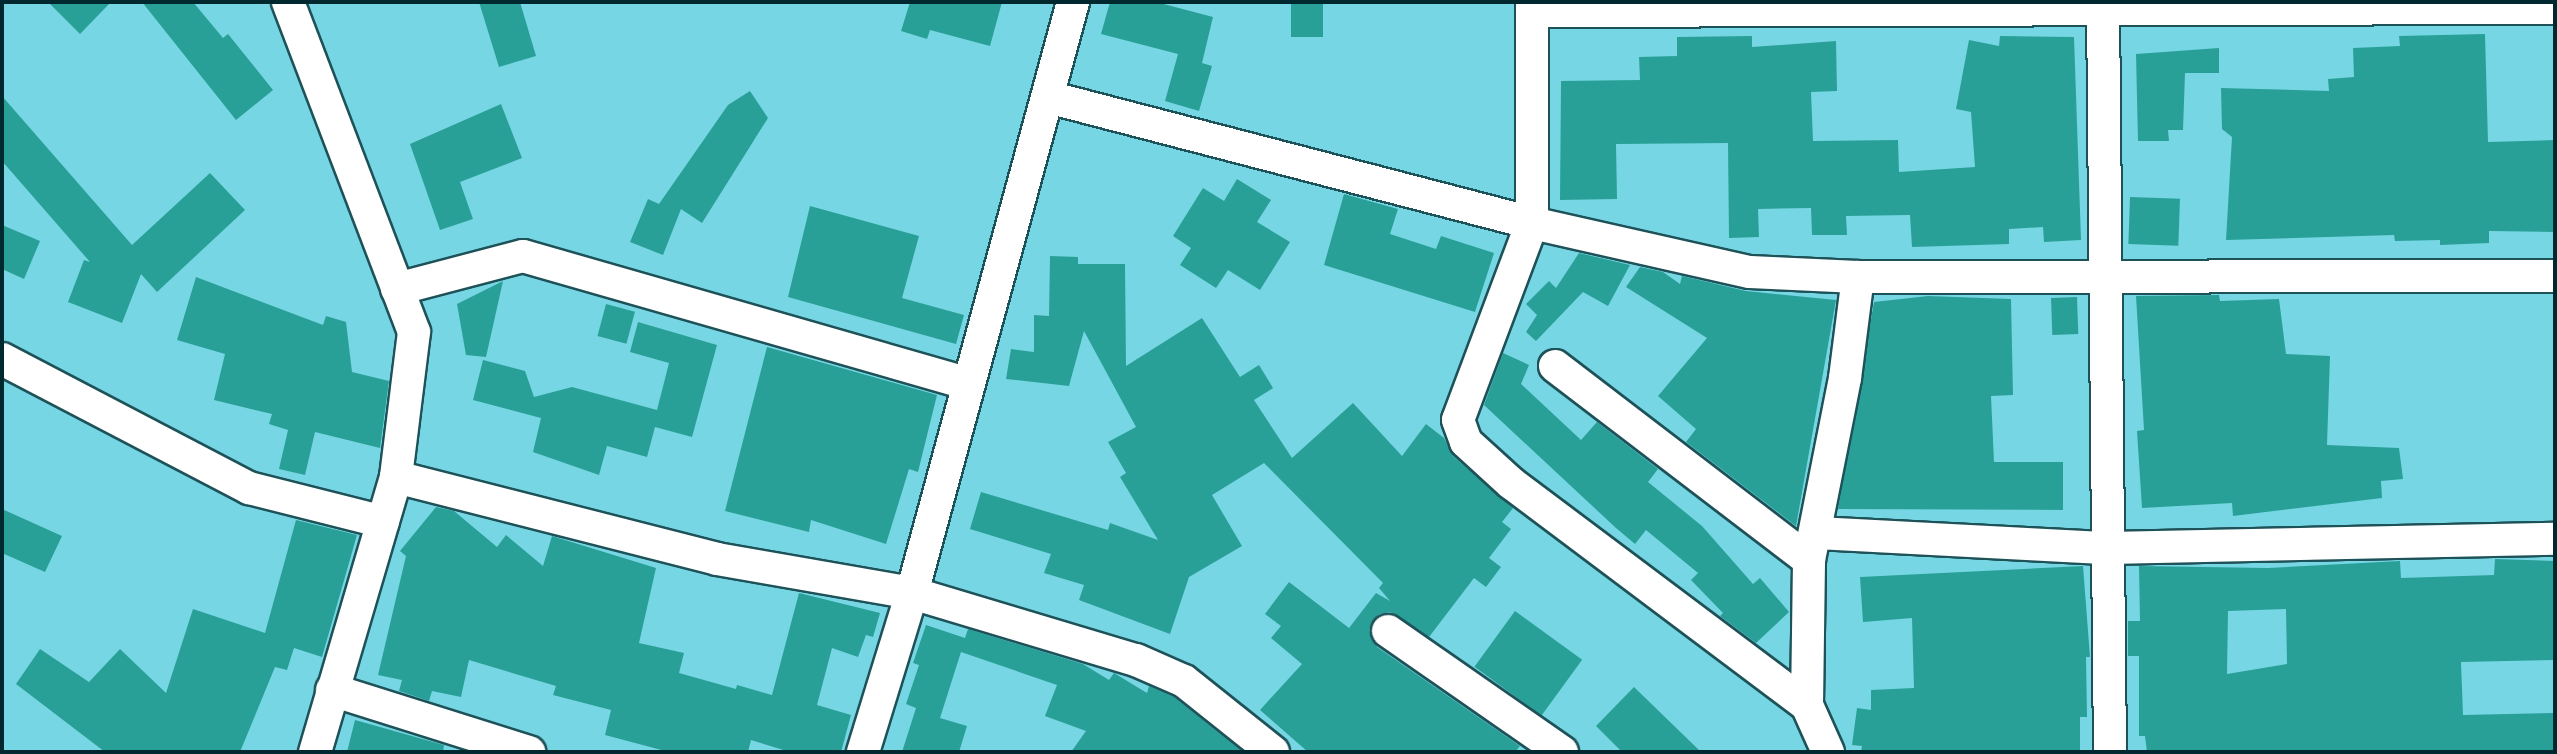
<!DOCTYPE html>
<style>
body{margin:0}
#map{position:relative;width:2557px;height:754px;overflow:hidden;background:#77d6e3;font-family:"Crimson Pro",serif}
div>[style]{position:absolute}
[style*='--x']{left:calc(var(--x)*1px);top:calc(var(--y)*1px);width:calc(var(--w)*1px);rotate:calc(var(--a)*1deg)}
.building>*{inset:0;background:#29a097;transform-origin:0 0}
.roads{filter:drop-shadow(2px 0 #1e5259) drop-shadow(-2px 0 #1e5259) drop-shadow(0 2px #1e5259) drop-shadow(0 -2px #1e5259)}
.street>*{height:32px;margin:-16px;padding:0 16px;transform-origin:16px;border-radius:16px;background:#fff}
span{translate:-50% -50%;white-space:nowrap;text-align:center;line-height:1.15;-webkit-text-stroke:6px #c3eff5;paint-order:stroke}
.frame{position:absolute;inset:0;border:4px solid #00292f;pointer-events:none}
</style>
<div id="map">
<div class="building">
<i style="clip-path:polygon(48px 2px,111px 2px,80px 34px)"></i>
<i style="clip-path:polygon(142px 2px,193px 2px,223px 38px,228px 34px,273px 90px,236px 120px)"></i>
<i style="clip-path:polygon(479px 2px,520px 2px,536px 56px,499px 67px)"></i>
<i style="clip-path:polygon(910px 2px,1002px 2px,990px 46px,930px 30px,927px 39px,901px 31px)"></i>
<i style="clip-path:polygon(1110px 2px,1156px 2px,1213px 17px,1202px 63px,1212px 66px,1199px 111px,1165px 101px,1178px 54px,1101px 34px)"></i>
<i style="left:1291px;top:2px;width:32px;height:35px"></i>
<i style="clip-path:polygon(2485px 34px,2488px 142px,2555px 140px,2555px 232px,2489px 231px,2489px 243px,2440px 245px,2440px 240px,2395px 241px,2394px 235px,2226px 240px,2232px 137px,2222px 129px,2221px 88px,2329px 91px,2328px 79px,2354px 77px,2353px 48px,2400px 46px,2399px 36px)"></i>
<i style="clip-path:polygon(1752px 36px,1752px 47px,1836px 41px,1837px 91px,1811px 92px,1813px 141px,1898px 140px,1899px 172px,1975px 167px,1971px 112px,1956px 109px,1969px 40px,1999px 46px,2000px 36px,2074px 37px,2081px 240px,2044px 242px,2043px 227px,2009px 229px,2009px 244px,1912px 247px,1910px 215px,1846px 216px,1847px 235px,1812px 235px,1811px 208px,1758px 209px,1759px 237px,1729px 238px,1728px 143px,1616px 144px,1617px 199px,1560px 200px,1561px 81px,1640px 80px,1639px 57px,1677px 56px,1677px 37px)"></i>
<i style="clip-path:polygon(2219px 48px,2219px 73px,2185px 73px,2183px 130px,2168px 130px,2169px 141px,2138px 141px,2136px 54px)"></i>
<i style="clip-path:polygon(750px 91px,768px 118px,702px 223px,681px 209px,663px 255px,630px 242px,648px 199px,659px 204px,728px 105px)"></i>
<i style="clip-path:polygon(2px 96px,132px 245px,210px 173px,245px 210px,157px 292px,141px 274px,122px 323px,68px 302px,84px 260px,90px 262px,2px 161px)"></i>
<i style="clip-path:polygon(501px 104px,522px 158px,460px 182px,473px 219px,440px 230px,410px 144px)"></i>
<i style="clip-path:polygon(1237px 179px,1271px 200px,1257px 222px,1290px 242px,1260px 290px,1228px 270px,1216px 288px,1180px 265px,1191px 248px,1173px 236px,1203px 188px,1224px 201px)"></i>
<i style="clip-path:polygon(1344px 194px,1398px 209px,1390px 234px,1436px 249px,1441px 236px,1494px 253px,1475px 312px,1324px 265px)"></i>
<i style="left:2130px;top:197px;width:50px;height:47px;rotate:2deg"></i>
<i style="clip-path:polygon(810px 206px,919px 236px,902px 298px,964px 315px,956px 344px,788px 297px)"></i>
<i style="clip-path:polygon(2px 225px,40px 241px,24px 279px,2px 269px)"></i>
<i style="clip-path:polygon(1579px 253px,1630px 265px,1608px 306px,1583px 292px,1536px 341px,1526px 332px,1537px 315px,1526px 304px,1549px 281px,1556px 288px)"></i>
<i style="clip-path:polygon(1050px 256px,1078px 257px,1078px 264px,1125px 264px,1126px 366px,1202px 318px,1240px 377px,1259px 365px,1273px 388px,1254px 400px,1292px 458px,1353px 403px,1402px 456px,1426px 424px,1444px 438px,1453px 456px,1513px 508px,1502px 522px,1511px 529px,1489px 558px,1501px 567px,1486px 587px,1474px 578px,1429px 637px,1390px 612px,1379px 614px,1369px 630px,1377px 647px,1520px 746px,1515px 752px,1308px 752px,1260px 710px,1302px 664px,1271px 638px,1281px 626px,1265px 614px,1289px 582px,1349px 628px,1376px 593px,1390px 601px,1379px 588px,1383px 583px,1264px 463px,1212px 495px,1242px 546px,1189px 577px,1170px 634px,1079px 600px,1084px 585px,1044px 573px,1051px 554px,970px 529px,981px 492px,1108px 530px,1110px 523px,1158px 540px,1120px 477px,1126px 473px,1108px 442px,1136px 427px,1084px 331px,1069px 386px,1006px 379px,1011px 349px,1034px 352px,1034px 315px,1049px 316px)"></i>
<i style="clip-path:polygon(1640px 267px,1663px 272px,1680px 284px,1682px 276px,1746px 291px,1836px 300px,1796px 526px,1686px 442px,1696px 429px,1658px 396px,1707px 338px,1626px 287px)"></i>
<i style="clip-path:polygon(196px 277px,323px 325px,326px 316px,346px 322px,352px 372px,389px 381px,380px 448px,315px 432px,305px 475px,279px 469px,288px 430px,269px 424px,272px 414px,214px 400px,225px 354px,177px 340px)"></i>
<i style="clip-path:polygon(503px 281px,486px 357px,466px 355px,457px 304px)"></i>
<i style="clip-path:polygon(2219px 295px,2220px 301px,2279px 299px,2286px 354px,2330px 356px,2327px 445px,2399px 448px,2403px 479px,2381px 481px,2382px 498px,2233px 516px,2232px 503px,2142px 508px,2137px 431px,2144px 430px,2136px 296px)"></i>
<i style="clip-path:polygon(1928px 296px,2011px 299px,2013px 395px,1991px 396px,1994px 462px,2063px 462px,2063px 510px,1838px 509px,1874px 302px)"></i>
<i style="left:2077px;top:297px;width:37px;height:26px;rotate:88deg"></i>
<i style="left:606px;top:304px;width:30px;height:33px;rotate:15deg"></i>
<i style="clip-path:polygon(638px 322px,717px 345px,692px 437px,655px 427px,647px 457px,607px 446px,599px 475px,533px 452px,541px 418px,473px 400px,483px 360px,525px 371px,534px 397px,572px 387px,657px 410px,669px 363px,630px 352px)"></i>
<i style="clip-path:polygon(767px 347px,937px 395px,918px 472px,909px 469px,886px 544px,811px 520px,809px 532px,725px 511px)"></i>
<i style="clip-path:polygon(1503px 353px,1529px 365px,1521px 384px,1581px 440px,1597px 422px,1658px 469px,1648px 482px,1702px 526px,1753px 584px,1760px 578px,1789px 612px,1756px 643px,1720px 616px,1723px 613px,1691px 580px,1698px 573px,1646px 530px,1635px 544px,1616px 528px,1484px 405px)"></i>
<i style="clip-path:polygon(436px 507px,454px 511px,497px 547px,506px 535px,543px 566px,552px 536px,656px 568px,639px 643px,684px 653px,679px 673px,736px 689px,737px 685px,772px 695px,799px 593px,880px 613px,873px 637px,866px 635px,858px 657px,832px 648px,817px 705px,851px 715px,841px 752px,790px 752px,751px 740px,748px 752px,669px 752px,605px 735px,611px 710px,553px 695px,556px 686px,469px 660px,461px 697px,432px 691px,429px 701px,399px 691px,402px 680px,378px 675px,406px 556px,400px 551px)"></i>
<i style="clip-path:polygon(2px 509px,62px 536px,45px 572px,2px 553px)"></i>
<i style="clip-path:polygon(296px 520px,357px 535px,322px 657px,294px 648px,287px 670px,275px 667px,240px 752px,105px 752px,16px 684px,40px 649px,89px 682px,120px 649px,166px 693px,193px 609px,265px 633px)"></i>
<i style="clip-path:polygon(evenodd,2495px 559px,2555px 561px,2555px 660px,2461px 662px,2463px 715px,2555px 713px,2555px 752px,2147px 752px,2145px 736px,2139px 736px,2139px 656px,2128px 656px,2128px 621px,2140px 621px,2139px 566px,2268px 568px,2400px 561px,2401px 578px,2494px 575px,2495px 559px,2286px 609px,2287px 664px,2227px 674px,2228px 611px,2286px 609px)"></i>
<i style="clip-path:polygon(2083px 566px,2090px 657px,2086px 657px,2087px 717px,2080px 717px,2080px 752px,1861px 752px,1862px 746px,1852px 745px,1857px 708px,1871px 710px,1871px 690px,1914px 688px,1912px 618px,1863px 622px,1860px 577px)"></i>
<i style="left:1515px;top:611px;width:83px;height:69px;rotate:36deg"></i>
<i style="clip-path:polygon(926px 625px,965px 638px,968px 629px,1083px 664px,1109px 680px,1114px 673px,1147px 693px,1149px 686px,1174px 697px,1243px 752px,1071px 752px,1086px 731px,1045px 716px,1057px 685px,961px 652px,940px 718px,967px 726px,959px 752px,902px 752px,916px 708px,906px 704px,919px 665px,913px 663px)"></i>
<i style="clip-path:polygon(1634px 687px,1701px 752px,1622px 752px,1596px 726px)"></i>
<i style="clip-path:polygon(355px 720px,444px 745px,443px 752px,347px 752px)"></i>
</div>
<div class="roads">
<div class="street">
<i style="--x:288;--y:2;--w:353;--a:69.1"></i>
<i style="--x:414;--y:332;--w:146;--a:97.1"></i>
<i style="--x:396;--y:477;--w:287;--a:106.4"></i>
<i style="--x:1532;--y:2;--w:221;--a:90"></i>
<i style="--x:1532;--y:223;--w:210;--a:110.6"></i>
<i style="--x:1458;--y:420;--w:23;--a:70"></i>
<i style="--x:1466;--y:442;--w:61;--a:42.3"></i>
<i style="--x:1511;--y:483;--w:370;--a:36.9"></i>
<i style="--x:2103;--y:2;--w:750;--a:89.47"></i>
<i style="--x:1532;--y:11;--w:1023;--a:-0.17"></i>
<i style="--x:1048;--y:97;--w:500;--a:14.59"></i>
<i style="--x:1532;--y:223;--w:223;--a:12.7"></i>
<i style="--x:1750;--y:272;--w:108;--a:2.7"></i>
<i style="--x:1858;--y:277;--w:697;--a:-0.08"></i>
<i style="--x:397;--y:289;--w:130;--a:-14.7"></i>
<i style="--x:523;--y:256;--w:463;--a:16"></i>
<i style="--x:2;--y:359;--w:279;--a:27.6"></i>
<i style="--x:249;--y:488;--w:138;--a:14.2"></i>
<i style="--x:1555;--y:366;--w:320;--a:37.4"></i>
<i style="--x:396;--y:477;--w:331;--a:14.3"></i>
<i style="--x:717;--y:559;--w:198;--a:9.9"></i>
<i style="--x:912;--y:593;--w:234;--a:16.7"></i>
<i style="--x:1136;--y:660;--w:52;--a:23.6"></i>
<i style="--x:1184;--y:681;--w:114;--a:38.6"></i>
<i style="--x:1817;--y:533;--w:291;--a:3"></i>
<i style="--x:2108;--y:548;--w:447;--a:-1.2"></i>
<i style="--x:1388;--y:631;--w:212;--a:34.8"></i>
<i style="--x:332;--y:690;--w:207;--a:17.5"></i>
<i style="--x:863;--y:752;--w:166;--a:-72.9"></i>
<i style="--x:912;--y:593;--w:613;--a:-74.76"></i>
<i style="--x:1828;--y:752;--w:51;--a:-114.1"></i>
<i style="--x:1807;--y:705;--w:145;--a:-89.2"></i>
<i style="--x:1809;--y:560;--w:186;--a:-78.8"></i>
<i style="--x:1845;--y:378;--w:102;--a:-82.7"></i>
</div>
</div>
<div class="frame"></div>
</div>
